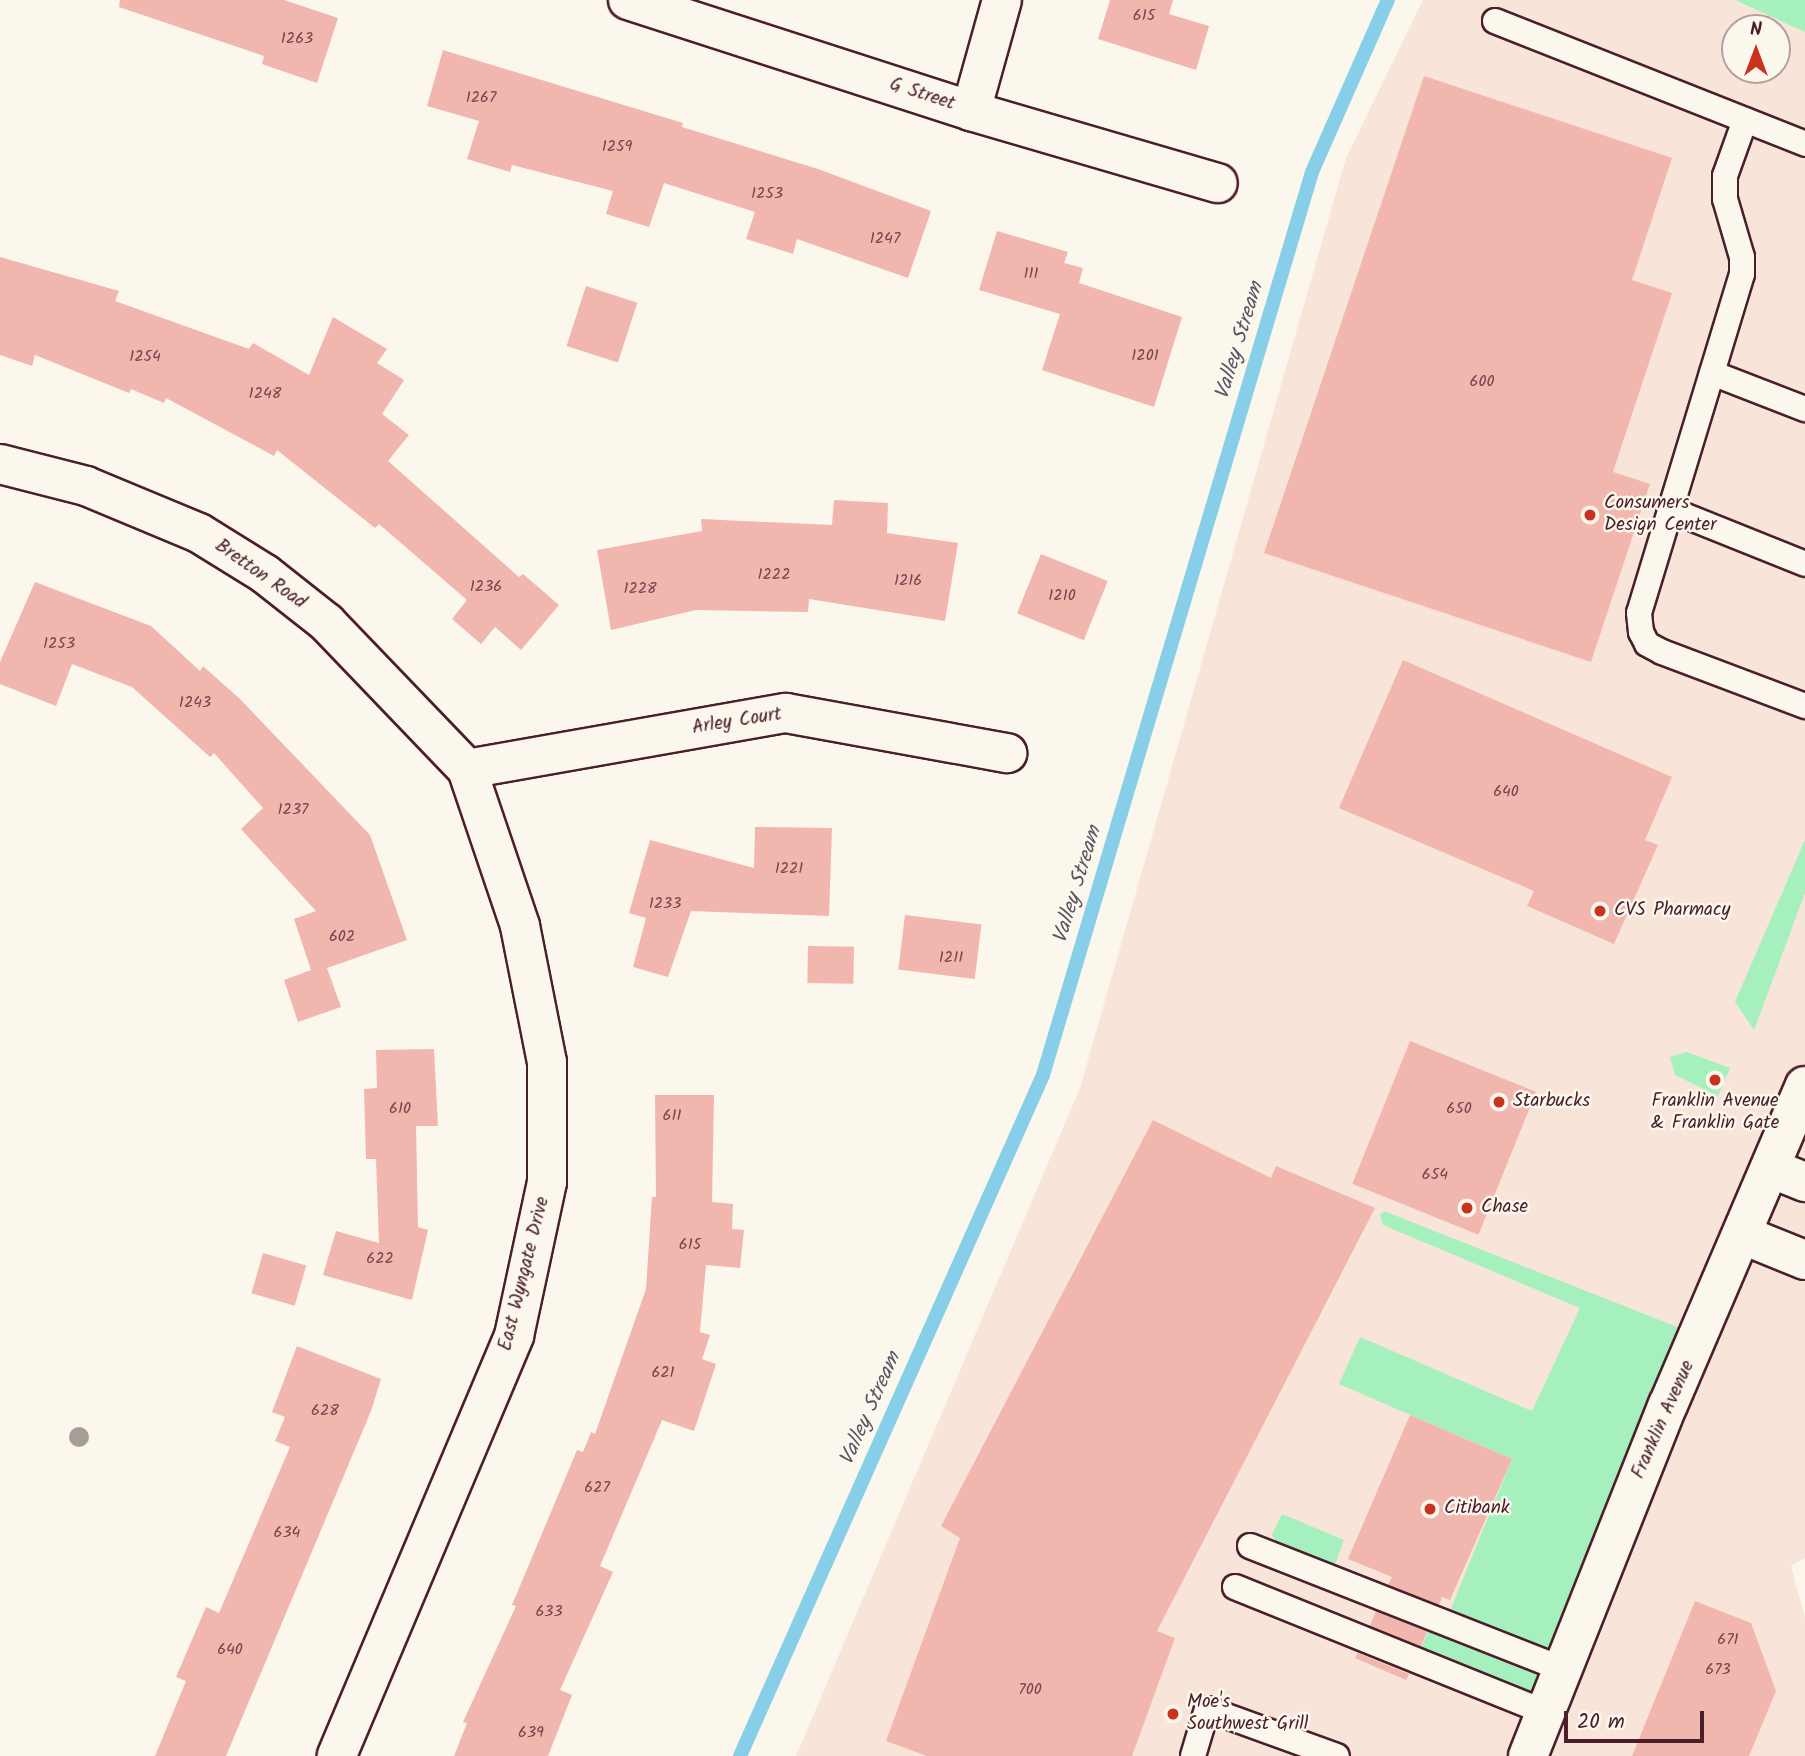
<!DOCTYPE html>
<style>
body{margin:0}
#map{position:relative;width:1805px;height:1756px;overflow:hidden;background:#fbf7ec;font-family:Kalam,sans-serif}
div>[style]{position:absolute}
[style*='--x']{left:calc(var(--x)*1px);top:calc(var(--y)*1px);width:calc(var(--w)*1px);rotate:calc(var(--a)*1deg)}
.built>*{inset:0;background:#f8e4d9}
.green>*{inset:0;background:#a6f0be;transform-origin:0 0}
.stream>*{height:14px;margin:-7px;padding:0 7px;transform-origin:7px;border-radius:7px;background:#87cfe8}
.building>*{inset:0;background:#f1b6ae;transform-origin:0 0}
.roads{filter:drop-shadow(2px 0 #4a1f2b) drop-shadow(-2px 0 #4a1f2b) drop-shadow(0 2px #4a1f2b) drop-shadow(0 -2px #4a1f2b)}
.service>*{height:24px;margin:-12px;padding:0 12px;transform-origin:12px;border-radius:12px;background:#fbf7ec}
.minor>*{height:38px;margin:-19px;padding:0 19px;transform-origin:19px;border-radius:19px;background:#fbf7ec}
.secondary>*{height:38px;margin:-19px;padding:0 19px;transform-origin:19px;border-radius:19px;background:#fbf7ec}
.trees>*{width:20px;height:20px;margin:-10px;border-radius:50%;background:#a69d96}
.dots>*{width:19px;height:19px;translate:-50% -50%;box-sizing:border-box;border:4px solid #fbf7ec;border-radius:50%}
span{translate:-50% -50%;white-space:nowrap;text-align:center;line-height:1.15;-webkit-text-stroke:5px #fbf7ec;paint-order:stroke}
.number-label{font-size:16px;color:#74454c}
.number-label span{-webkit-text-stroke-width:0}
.street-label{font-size:19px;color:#4a1f2b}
.poi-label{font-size:19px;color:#4a1f2b}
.left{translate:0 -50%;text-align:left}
.water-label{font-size:21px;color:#5c5464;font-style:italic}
.north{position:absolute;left:1721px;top:14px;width:70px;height:70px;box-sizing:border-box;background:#fbf7ec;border:2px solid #b4a19f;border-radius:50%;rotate:0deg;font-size:19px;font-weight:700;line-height:28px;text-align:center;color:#4a1f2b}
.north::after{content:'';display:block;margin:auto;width:24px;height:32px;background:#c8321e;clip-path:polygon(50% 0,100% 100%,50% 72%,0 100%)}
.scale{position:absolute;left:1564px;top:1711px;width:140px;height:32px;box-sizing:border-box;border:4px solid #4a1f2b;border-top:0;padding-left:9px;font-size:21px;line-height:24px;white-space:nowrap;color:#4a1f2b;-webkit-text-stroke:5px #fbf7ec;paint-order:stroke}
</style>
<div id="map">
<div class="built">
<i style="clip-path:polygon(evenodd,1423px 0,1805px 0,1805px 1558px,1791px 1566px,1805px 1618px,1805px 1756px,796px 1756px,1080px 1088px,1346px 158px,1423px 0,1735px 28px,1777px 28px,1777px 70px,1735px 70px,1735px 28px)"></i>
</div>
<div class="green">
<i style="clip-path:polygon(1734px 0,1805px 0,1805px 32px,1735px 0)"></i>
<i style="clip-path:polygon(1805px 840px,1805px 893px,1754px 1030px,1735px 1002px)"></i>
<i style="clip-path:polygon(1687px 1052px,1730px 1068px,1718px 1096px,1675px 1075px,1670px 1057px)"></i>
<i style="clip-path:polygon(1384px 1211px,1700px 1336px,1562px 1669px,1445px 1623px,1512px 1459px,1339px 1384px,1360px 1337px,1532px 1411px,1580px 1308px,1383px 1225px,1380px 1215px)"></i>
<i style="clip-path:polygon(1282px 1514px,1344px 1540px,1334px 1567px,1277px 1543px,1272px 1535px)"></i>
<i style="left:1428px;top:1631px;width:138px;height:31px;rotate:22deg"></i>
</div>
<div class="stream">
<i style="--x:740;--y:1756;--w:745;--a:-66.01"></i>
<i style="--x:1043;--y:1075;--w:942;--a:-73.41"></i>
<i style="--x:1312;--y:172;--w:188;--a:-66.2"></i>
</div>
<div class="building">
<i style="clip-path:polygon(120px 0,284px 0,338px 18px,317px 83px,262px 64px,264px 56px,119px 7px)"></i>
<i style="clip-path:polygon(1110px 0,1173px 0,1169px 14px,1209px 26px,1196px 70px,1098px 39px)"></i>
<i style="clip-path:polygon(443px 50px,683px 123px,682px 127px,818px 169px,931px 211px,908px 278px,797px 239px,793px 254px,746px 239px,755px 212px,664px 183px,649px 227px,606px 214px,613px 191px,512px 165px,510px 172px,467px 159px,479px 121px,427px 106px)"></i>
<i style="clip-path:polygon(1424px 76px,1672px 158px,1632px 280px,1672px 293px,1613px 472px,1650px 484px,1591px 662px,1264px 553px)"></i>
<i style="clip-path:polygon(997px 231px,1068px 252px,1064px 263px,1083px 268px,1079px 283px,1182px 317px,1154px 407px,1042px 370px,1060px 314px,979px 290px)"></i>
<i style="clip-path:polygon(0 257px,119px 291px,115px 301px,249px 349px,253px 343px,309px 375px,333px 317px,387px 349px,377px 363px,404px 380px,382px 414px,409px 435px,388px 461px,519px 577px,523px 574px,559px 605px,521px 650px,495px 627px,481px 644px,452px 619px,467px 600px,379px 524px,375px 528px,277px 450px,274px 456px,166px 398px,164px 403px,131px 389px,129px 393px,35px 355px,32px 366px,0 355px)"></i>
<i style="left:586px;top:286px;width:54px;height:63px;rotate:18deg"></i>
<i style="clip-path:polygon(834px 500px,888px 503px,887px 533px,958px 543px,945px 621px,809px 599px,808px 612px,696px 610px,611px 630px,597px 550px,702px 531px,701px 519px,832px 525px)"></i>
<i style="left:1041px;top:554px;width:72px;height:64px;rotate:22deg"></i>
<i style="clip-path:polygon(35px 582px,151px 626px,200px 671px,203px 666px,240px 699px,370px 835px,407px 940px,327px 968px,341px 1007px,298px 1022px,284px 980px,311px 970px,294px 919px,316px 911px,241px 829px,263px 808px,214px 753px,210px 757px,132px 687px,72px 664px,56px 706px,0 684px,0 662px)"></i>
<i style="clip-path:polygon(1403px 660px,1672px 777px,1645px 840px,1658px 845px,1614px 944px,1527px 906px,1534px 891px,1339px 808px)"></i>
<i style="clip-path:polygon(755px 827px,832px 828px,829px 916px,691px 911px,668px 977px,633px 967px,646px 918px,629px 913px,650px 840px,754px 868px)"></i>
<i style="left:905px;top:915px;width:77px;height:55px;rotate:7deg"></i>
<i style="left:808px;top:946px;width:46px;height:37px;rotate:1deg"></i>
<i style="left:1410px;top:1041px;width:136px;height:154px;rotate:22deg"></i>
<i style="clip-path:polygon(434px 1049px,438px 1126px,416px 1126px,418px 1227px,428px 1230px,412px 1300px,323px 1275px,336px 1231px,379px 1243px,376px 1159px,366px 1159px,364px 1089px,377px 1088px,376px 1050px)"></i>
<i style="clip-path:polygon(655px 1095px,714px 1095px,712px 1202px,733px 1204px,732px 1229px,744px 1230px,740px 1268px,706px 1265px,700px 1332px,710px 1335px,702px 1359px,716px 1364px,694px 1431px,662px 1420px,600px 1566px,613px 1572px,560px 1690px,572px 1695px,548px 1756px,454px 1756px,467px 1723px,463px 1722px,516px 1606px,512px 1605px,577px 1450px,583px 1452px,591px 1432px,595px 1434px,646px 1289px,652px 1197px,656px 1197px)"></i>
<i style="clip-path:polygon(1153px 1120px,1271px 1178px,1276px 1166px,1375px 1208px,1157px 1631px,1175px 1638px,1132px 1756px,927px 1756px,886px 1741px,960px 1538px,941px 1526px)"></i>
<i style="left:263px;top:1253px;width:45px;height:42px;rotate:16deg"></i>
<i style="clip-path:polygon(297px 1346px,381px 1379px,371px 1411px,226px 1756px,155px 1756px,186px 1681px,176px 1677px,206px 1607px,219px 1613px,290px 1447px,275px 1441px,285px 1417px,272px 1412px)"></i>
<i style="clip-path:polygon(1410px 1415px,1512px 1459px,1450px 1600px,1442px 1597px,1439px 1605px,1388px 1585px,1392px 1577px,1348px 1559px)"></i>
<i style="clip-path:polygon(1695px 1601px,1751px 1623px,1776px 1691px,1749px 1756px,1632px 1756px)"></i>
<i style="left:1376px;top:1611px;width:55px;height:16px;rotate:22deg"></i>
<i style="clip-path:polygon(1358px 1653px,1409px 1674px,1406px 1680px,1355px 1658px)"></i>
</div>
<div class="roads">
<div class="service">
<i style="--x:1495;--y:21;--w:334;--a:21.6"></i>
<i style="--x:1745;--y:120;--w:59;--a:109.7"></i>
<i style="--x:1725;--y:176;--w:23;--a:90"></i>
<i style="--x:1725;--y:199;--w:60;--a:73.7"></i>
<i style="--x:1742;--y:257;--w:17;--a:90"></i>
<i style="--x:1742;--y:274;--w:354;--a:106.9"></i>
<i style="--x:1639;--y:613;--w:19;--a:84"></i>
<i style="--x:1641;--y:632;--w:13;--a:63"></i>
<i style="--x:1647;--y:644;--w:17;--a:28"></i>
<i style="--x:1662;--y:652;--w:153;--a:20.7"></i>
<i style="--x:1712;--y:373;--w:100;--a:21.2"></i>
<i style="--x:1671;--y:510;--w:144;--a:21.9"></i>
<i style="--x:1250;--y:1546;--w:335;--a:21.5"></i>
<i style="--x:1235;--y:1587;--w:333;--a:22"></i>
<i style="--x:1193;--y:1756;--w:49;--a:-73.4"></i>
<i style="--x:1207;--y:1709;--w:138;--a:19.9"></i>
</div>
<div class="minor">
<i style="--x:628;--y:0;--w:361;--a:17.9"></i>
<i style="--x:971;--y:111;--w:257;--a:16.3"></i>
<i style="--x:971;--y:111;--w:115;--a:-74.4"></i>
<i style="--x:0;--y:464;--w:89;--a:14.3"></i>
<i style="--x:86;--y:486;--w:122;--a:22.6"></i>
<i style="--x:199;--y:533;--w:78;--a:31.8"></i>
<i style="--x:265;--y:574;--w:79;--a:38.3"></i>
<i style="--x:327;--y:623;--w:202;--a:46.2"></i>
<i style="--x:467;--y:769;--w:166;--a:71.3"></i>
<i style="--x:520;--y:926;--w:139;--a:78.8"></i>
<i style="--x:547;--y:1062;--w:120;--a:90"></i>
<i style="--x:547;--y:1182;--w:157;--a:102.1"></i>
<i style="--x:514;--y:1336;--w:456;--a:112.9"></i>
<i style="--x:467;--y:769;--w:324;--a:-10"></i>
<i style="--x:786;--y:713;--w:225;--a:10.3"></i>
<i style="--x:1770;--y:1168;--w:38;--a:22"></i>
<i style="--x:1743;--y:1235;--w:67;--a:22"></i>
</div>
<div class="secondary">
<i style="--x:1528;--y:1756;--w:378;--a:-68.3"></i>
<i style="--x:1668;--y:1405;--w:347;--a:-66.8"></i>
</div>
</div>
<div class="trees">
<i style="left:79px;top:1437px"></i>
</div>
<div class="dots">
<i style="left:1590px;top:515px;background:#c8321e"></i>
<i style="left:1600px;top:911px;background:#c8321e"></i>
<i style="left:1715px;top:1080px;background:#c8321e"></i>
<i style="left:1499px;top:1102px;background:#c8321e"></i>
<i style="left:1467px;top:1208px;background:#c8321e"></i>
<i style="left:1430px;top:1509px;background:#c8321e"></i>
<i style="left:1173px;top:1714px;background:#c8321e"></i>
</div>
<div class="number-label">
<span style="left:1144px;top:16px">615</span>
<span style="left:297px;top:39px">1263</span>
<span style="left:481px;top:98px">1267</span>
<span style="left:617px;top:147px">1259</span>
<span style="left:767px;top:194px">1253</span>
<span style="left:885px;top:239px">1247</span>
<span style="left:1031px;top:274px">111</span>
<span style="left:1145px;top:356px">1201</span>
<span style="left:145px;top:357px">1254</span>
<span style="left:1482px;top:382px">600</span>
<span style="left:265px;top:394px">1248</span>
<span style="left:774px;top:575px">1222</span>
<span style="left:908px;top:581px">1216</span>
<span style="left:486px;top:587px">1236</span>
<span style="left:640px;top:589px">1228</span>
<span style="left:1062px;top:596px">1210</span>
<span style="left:59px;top:644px">1253</span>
<span style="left:195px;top:703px">1243</span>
<span style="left:1506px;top:792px">640</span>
<span style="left:293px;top:810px">1237</span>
<span style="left:789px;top:869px">1221</span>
<span style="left:665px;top:904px">1233</span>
<span style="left:342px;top:937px">602</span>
<span style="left:951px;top:958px">1211</span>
<span style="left:400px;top:1109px">610</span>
<span style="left:1459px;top:1109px">650</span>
<span style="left:672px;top:1116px">611</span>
<span style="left:1435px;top:1175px">654</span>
<span style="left:690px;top:1245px">615</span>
<span style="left:380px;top:1259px">622</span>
<span style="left:663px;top:1373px">621</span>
<span style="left:325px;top:1411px">628</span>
<span style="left:597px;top:1488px">627</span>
<span style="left:287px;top:1533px">634</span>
<span style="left:549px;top:1612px">633</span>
<span style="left:1728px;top:1640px">671</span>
<span style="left:230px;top:1650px">640</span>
<span style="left:1718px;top:1670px">673</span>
<span style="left:1030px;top:1690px">700</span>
<span style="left:531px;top:1733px">639</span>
</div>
<div class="street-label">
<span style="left:922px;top:95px;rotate:18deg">G Street</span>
<span style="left:260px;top:575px;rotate:35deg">Bretton Road</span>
<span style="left:737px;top:722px;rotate:-9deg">Arley Court</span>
<span style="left:525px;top:1274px;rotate:-76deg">East Wyngate Drive</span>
<span style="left:1664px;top:1420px;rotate:-66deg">Franklin Avenue</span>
</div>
<div class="poi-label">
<span class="left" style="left:1604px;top:515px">Consumers<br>Design Center</span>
<span class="left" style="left:1614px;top:911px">CVS Pharmacy</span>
<span class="left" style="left:1513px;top:1102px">Starbucks</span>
<span style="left:1715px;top:1113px">Franklin Avenue<br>&amp; Franklin Gate</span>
<span class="left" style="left:1481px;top:1208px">Chase</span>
<span class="left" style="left:1444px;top:1509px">Citibank</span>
<span class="left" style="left:1187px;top:1714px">Moe's<br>Southwest Grill</span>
</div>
<div class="water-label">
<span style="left:1240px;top:341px;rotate:-73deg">Valley Stream</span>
<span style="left:1078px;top:885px;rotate:-73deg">Valley Stream</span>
<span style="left:871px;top:1409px;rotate:-66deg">Valley Stream</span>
</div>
<div class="north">N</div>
<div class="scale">20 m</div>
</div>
